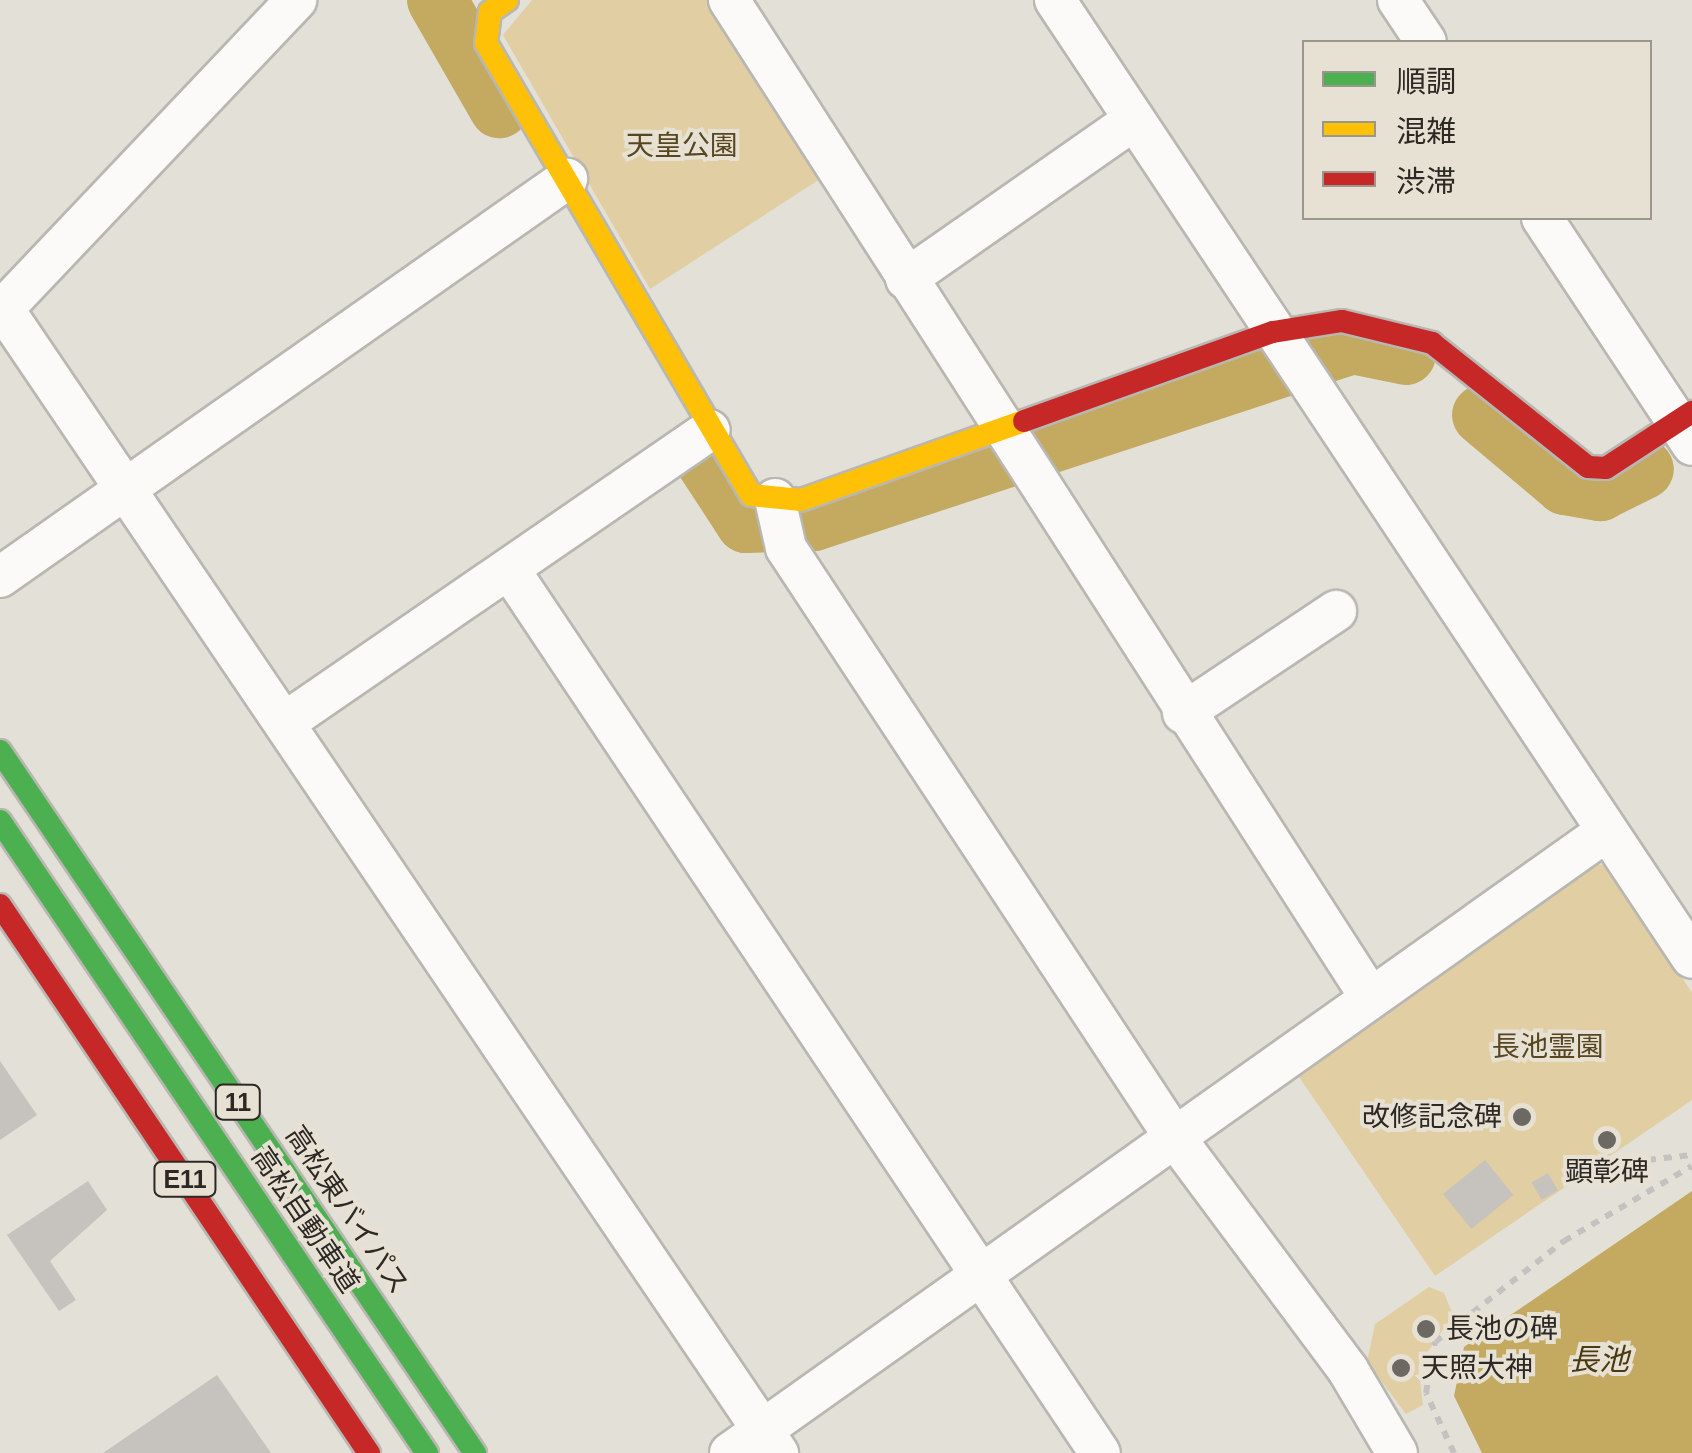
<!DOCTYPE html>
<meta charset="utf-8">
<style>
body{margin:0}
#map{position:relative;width:1692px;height:1453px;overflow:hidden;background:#e3e0d8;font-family:Helvetica,"Noto Sans JP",sans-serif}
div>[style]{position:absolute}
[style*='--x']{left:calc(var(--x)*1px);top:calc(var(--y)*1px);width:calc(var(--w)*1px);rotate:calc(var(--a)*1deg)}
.green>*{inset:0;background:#e1cea2}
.water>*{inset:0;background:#c4a960}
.river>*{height:60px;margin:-30px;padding:0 30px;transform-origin:30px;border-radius:30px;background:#c4a960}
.building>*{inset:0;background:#c6c3be;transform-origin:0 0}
.path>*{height:6px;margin-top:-3px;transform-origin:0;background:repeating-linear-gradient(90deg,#c3c2c0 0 8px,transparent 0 16px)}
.roads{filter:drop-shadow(2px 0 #b9b7b1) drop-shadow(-2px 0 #b9b7b1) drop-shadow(0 2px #b9b7b1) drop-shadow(0 -2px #b9b7b1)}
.street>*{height:40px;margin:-20px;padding:0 20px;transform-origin:20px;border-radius:20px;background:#fbfaf9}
.fast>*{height:22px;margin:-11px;padding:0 11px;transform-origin:11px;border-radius:11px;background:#4caf50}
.slow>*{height:22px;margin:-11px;padding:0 11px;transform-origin:11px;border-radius:11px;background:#ffc107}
.jam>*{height:22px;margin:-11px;padding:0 11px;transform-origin:11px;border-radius:11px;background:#c62828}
.dots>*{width:28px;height:28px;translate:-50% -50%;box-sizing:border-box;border:5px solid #e7e1d4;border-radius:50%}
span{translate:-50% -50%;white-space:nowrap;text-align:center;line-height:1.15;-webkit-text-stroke:8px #e7e1d4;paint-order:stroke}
.shield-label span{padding:2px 8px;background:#e7e1d4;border:2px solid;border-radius:8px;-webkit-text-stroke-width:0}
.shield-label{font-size:25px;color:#2c2924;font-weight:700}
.park-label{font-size:28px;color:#57461f}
.poi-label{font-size:28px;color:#2c2924}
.right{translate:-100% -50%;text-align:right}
.left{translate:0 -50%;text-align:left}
.street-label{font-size:28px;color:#2c2924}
.water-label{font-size:30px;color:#4a3911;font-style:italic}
.legend{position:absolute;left:1302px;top:40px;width:350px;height:180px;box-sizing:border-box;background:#e7e1d4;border:2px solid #9c978e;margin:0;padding:12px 18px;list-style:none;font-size:30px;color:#2c2924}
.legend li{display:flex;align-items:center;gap:20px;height:50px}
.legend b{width:50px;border:2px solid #9c978e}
</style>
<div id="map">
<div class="green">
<i style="clip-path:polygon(532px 0,710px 0,820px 179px,650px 289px,503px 35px)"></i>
<i style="clip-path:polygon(1589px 861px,1611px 868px,1692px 993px,1692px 1100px,1435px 1276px,1297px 1074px)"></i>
<i style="clip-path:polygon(1429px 1287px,1444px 1293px,1453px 1315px,1418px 1366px,1423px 1405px,1406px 1414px,1367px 1362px,1375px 1324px)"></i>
</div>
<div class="water">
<i style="clip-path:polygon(1692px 1191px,1692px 1453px,1482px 1453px,1454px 1396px,1464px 1347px)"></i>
</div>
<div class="river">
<i style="--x:437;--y:0;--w:125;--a:60.1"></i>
<i style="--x:1482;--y:415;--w:109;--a:40.1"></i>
<i style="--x:1565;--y:485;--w:36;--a:10"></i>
<i style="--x:1600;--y:491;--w:49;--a:-26.6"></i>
<i style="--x:699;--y:451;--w:86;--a:56.9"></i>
<i style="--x:746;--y:523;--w:68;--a:-1.7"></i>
<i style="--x:814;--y:521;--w:567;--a:-18.18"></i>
<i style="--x:1353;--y:344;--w:54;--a:11.7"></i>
</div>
<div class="building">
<i style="clip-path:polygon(0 1061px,37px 1115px,0 1140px)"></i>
<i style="left:1485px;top:1160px;width:45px;height:54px;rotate:51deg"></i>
<i style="left:1548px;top:1173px;width:20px;height:19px;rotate:60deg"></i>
<i style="clip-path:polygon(88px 1181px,107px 1210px,50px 1261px,76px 1300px,59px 1311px,7px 1235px)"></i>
<i style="clip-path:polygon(217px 1375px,271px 1453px,103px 1453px)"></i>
</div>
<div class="path">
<i style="--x:1600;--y:1165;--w:93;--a:-6.2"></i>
<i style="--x:1454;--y:1453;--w:66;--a:-115"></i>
<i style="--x:1426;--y:1393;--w:52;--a:-80"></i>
<i style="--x:1435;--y:1342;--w:164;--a:-38.1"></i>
<i style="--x:1564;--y:1241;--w:148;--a:-30.4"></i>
</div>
<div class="roads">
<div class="street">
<i style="--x:729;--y:0;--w:1182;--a:57.26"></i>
<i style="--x:1055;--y:0;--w:1150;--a:56.38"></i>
<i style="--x:1398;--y:0;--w:50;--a:56.3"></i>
<i style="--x:1542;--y:218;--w:272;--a:56.5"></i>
<i style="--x:906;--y:279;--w:278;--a:-34.9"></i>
<i style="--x:0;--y:304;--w:1388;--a:55.9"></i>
<i style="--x:3;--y:309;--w:426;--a:-46.5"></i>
<i style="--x:775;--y:499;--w:50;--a:77.3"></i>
<i style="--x:786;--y:548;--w:703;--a:56.6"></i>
<i style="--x:1173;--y:1135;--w:293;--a:53.3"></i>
<i style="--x:1348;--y:1370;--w:96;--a:59.4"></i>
<i style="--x:509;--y:569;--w:1063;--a:56.24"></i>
<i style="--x:0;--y:577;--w:693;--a:-35.07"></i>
<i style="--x:1183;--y:713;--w:184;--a:-33.7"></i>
<i style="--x:287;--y:721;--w:513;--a:-34.53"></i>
<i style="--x:730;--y:1453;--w:1075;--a:-35.35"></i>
</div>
<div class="fast">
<i style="--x:0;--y:751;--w:848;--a:55.92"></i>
<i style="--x:0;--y:821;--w:763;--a:55.96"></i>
</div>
<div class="slow">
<i style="--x:507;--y:0;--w:21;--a:145"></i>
<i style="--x:490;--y:12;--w:31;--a:97"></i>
<i style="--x:486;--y:43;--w:524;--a:59.62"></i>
<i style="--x:751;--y:495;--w:50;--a:5.7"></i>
<i style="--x:801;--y:500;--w:237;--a:-19.5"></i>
</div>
<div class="jam">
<i style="--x:1024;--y:421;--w:264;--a:-19.7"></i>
<i style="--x:1273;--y:332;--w:70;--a:-9.1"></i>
<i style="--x:1342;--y:321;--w:93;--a:13.7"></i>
<i style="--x:1432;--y:343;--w:199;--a:38.5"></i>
<i style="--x:1588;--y:467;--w:18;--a:3"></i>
<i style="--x:1606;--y:468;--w:103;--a:-33.1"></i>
<i style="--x:0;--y:905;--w:661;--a:56.05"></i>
</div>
</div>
<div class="dots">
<i style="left:1522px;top:1117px;background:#6c6963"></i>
<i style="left:1607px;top:1140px;background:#6c6963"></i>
<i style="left:1426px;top:1329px;background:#6c6963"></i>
<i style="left:1401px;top:1368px;background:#6c6963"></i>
</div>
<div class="shield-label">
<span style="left:238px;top:1102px">11</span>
<span style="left:185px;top:1179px">E11</span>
</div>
<div class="park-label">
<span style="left:682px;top:146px">天皇公園</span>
<span style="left:1548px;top:1047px">長池霊園</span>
</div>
<div class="poi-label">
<span class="right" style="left:1502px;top:1117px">改修記念碑</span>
<span style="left:1607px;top:1172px">顕彰碑</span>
<span class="left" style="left:1446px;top:1329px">長池の碑</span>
<span class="left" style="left:1421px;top:1368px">天照大神</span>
</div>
<div class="street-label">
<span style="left:347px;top:1210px;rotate:56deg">高松東バイパス</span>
<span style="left:305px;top:1220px;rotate:56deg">高松自動車道</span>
</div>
<div class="water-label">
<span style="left:1599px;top:1360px">長池</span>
</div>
<ul class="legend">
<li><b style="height:12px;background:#4caf50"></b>順調</li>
<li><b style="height:12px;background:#ffc107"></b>混雑</li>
<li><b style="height:12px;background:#c62828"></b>渋滞</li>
</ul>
</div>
